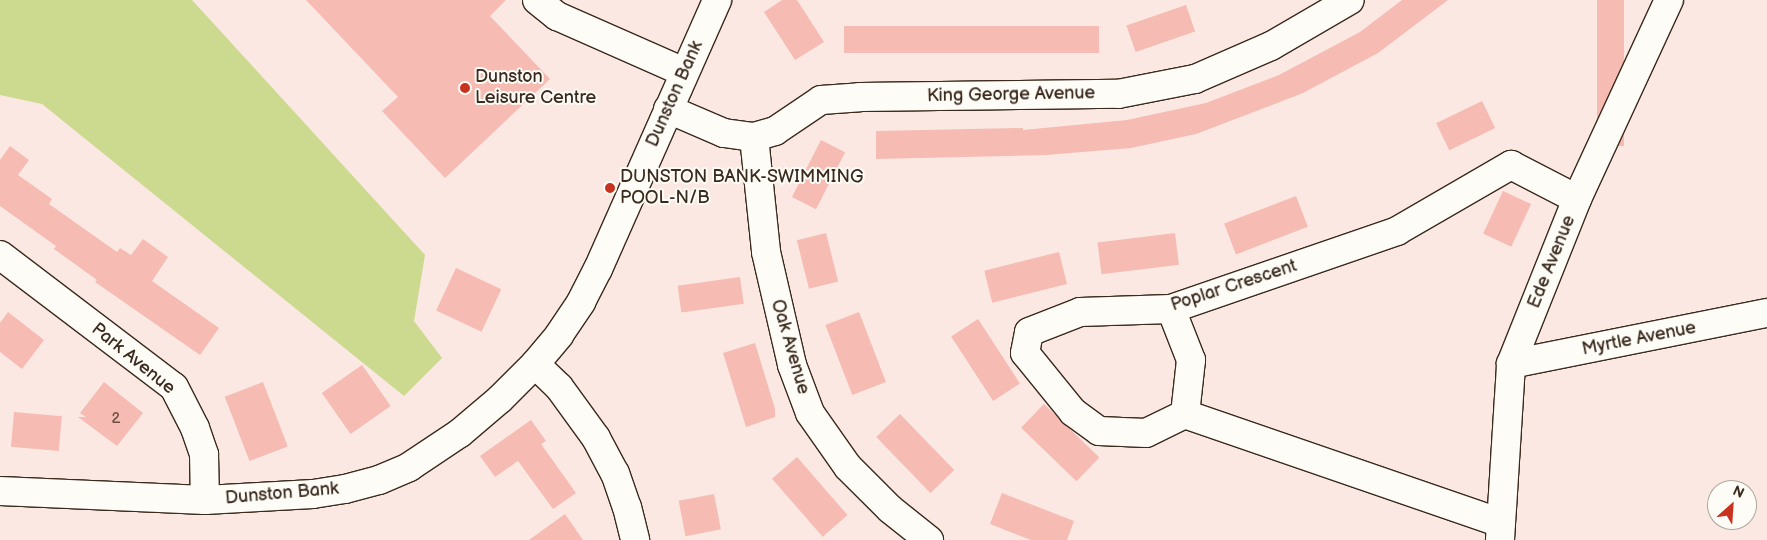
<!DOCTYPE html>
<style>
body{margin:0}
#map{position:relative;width:1767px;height:540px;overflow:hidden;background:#fbe8e2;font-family:"Balsamiq Sans",sans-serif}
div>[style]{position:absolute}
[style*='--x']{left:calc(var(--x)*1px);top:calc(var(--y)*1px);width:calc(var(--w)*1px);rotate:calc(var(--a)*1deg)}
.green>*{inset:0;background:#cbda8e}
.building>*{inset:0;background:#f6bbb2;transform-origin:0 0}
.roads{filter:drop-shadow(1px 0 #3b2a1e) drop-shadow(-1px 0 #3b2a1e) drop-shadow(0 1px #3b2a1e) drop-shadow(0 -1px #3b2a1e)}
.street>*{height:28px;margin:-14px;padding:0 14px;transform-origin:14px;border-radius:14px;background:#fdfcf7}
.secondary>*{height:28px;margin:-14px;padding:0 14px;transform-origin:14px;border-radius:14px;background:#fdfcf7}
.dots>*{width:14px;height:14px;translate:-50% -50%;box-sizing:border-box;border:2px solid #fdfcf7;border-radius:50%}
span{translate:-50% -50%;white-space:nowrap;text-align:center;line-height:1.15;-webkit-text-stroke:4px #fdfcf7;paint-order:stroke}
.number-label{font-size:15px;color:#6a4e43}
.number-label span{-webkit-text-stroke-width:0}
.poi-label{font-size:18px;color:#3b2a1e}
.left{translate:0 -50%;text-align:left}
.street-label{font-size:18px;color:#3b2a1e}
.north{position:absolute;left:1707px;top:480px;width:50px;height:50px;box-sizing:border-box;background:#fdfcf7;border:1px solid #afa8a0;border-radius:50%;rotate:26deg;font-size:14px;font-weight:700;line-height:20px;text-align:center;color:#3b2a1e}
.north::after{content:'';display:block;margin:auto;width:18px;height:22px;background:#c8321e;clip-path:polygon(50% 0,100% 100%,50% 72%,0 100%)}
</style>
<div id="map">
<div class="green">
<i style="clip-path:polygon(0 0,192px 0,425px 255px,414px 321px,442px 358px,404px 396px,42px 104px,0 95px)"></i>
</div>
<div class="building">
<i style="clip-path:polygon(306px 0,506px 0,490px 16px,550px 79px,445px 178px,382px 111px,398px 97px)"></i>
<i style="clip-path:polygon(782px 0,797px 0,824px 42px,795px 60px,764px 12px)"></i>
<i style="clip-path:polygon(1402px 0,1448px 0,1378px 53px,1303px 93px,1196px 134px,1131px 148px,1046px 155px,876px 159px,876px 131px,1023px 128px,1023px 130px,1127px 120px,1206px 103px,1279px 75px,1360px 32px)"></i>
<i style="left:1597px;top:0;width:27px;height:146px"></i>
<i style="left:1186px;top:5px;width:28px;height:63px;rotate:71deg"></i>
<i style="left:1099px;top:26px;width:27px;height:255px;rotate:90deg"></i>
<i style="left:1482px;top:101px;width:30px;height:51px;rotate:64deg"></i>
<i style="left:821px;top:140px;width:27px;height:64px;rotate:27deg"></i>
<i style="clip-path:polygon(10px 146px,29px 160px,18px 175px,52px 199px,49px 204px,117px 252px,120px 248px,131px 255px,143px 239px,168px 257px,152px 281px,219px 328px,200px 355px,95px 282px,97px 280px,54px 249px,56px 246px,0 206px,0 160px)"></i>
<i style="left:1503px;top:191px;width:31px;height:47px;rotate:25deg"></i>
<i style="left:1296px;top:196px;width:33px;height:77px;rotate:69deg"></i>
<i style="left:826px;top:233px;width:50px;height:30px;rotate:76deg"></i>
<i style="left:1175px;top:233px;width:32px;height:78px;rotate:83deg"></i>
<i style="left:1059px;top:252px;width:33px;height:77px;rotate:76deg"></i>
<i style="left:456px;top:268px;width:50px;height:47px;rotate:25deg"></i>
<i style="left:740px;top:277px;width:27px;height:63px;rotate:82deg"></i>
<i style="clip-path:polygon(8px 312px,44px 340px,22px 369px,0 352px,0 323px)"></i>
<i style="left:859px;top:312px;width:75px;height:36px;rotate:69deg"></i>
<i style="left:978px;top:319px;width:77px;height:32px;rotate:57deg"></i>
<i style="clip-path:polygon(755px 343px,775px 409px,775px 417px,746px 427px,723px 353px)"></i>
<i style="left:362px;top:365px;width:50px;height:49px;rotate:55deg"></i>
<i style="clip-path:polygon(104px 382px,143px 413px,117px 446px,78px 417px,86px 417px,80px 413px)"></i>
<i style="left:263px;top:382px;width:69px;height:41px;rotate:69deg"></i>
<i style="left:1044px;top:404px;width:77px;height:33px;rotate:44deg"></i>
<i style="left:14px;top:412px;width:48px;height:35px;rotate:5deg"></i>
<i style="left:900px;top:414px;width:78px;height:33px;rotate:46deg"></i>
<i style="clip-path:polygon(531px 420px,546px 441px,541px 444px,576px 493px,553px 509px,518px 461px,495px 477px,480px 456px)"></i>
<i style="left:797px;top:457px;width:77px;height:33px;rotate:49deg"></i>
<i style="clip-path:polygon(1002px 493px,1074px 521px,1067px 540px,1031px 540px,990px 524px)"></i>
<i style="left:714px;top:494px;width:36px;height:36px;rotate:79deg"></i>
<i style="clip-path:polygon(565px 514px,583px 540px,529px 540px)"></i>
</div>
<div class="roads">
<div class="street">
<i style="--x:537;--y:0;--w:26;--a:39"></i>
<i style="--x:557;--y:16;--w:139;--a:23.8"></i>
<i style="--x:668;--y:109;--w:61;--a:23.2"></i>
<i style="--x:724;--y:133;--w:30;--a:8"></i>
<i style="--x:754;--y:137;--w:22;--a:-16"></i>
<i style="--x:775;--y:131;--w:55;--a:-34"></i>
<i style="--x:821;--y:100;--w:39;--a:-4"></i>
<i style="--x:860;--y:97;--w:258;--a:-0.7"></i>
<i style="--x:1118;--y:94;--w:78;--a:-11"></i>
<i style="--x:1195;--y:79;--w:83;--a:-23.5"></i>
<i style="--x:1271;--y:46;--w:91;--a:-30.2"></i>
<i style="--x:754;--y:137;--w:116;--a:84"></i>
<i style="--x:766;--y:252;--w:116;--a:77"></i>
<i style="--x:792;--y:365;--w:51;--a:69.4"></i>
<i style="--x:810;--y:413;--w:66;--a:54.9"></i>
<i style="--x:848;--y:467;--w:59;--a:45"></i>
<i style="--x:890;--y:509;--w:50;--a:38.5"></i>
<i style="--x:0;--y:255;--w:218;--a:37.2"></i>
<i style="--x:174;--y:387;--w:46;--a:62.9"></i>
<i style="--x:195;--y:428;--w:28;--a:71"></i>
<i style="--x:204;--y:454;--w:46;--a:88.8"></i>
<i style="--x:1171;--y:309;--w:55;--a:68.6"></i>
<i style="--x:1191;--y:360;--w:54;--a:96.3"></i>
<i style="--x:535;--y:364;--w:33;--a:44"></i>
<i style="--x:559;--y:387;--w:63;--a:54"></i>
<i style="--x:596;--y:438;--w:40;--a:62"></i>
<i style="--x:615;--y:473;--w:36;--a:71"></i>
<i style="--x:627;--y:507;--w:34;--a:76"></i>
<i style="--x:1511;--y:364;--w:261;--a:-11.3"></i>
<i style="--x:1501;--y:523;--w:334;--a:-161"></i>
<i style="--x:1185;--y:414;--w:43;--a:154"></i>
<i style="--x:1146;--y:433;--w:47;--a:-177.6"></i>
<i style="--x:1099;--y:431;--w:32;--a:-144"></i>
<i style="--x:1073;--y:412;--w:76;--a:-129.1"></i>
<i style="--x:1025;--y:353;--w:21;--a:-79"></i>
<i style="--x:1029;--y:332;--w:55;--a:-21.4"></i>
<i style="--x:1080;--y:312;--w:91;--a:-1.9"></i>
<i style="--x:1171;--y:309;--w:239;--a:-19"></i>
<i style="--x:1397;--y:231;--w:132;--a:-30.1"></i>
<i style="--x:1511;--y:165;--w:74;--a:27.3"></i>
<i style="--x:1500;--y:540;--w:176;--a:-86.4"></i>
<i style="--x:1511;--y:364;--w:178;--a:-68.2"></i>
<i style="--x:1577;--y:199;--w:219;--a:-65.2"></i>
</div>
<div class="secondary">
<i style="--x:0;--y:491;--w:205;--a:2.5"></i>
<i style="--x:205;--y:500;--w:108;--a:-3.2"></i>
<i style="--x:313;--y:494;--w:32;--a:-9"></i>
<i style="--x:345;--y:489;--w:35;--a:-15"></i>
<i style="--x:379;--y:480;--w:33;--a:-23"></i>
<i style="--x:409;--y:467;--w:61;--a:-33.7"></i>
<i style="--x:460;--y:433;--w:52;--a:-40.4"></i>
<i style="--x:500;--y:399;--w:49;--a:-45"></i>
<i style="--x:535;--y:364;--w:38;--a:-50"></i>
<i style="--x:559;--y:335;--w:40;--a:-56"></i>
<i style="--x:581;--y:302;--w:37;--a:-63"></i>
<i style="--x:598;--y:269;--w:294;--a:-66.1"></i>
</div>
</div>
<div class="dots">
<i style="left:465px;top:88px;background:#c8321e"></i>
<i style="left:610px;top:188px;background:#c8321e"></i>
</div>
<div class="number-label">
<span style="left:116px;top:419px">2</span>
</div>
<div class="poi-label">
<span class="left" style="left:475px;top:88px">Dunston<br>Leisure Centre</span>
<span class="left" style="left:620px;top:188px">DUNSTON BANK-SWIMMING<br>POOL-N/B</span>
</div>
<div class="street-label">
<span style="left:675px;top:94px;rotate:-66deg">Dunston Bank</span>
<span style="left:1011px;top:95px;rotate:-1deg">King George Avenue</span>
<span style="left:1552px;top:262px;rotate:-68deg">Ede Avenue</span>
<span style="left:1234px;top:286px;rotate:-18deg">Poplar Crescent</span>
<span style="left:1639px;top:339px;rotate:-11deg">Myrtle Avenue</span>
<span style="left:790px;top:347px;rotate:74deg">Oak Avenue</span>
<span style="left:133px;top:359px;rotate:39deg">Park Avenue</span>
<span style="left:282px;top:494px;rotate:-5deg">Dunston Bank</span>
</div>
<div class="north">N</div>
</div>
